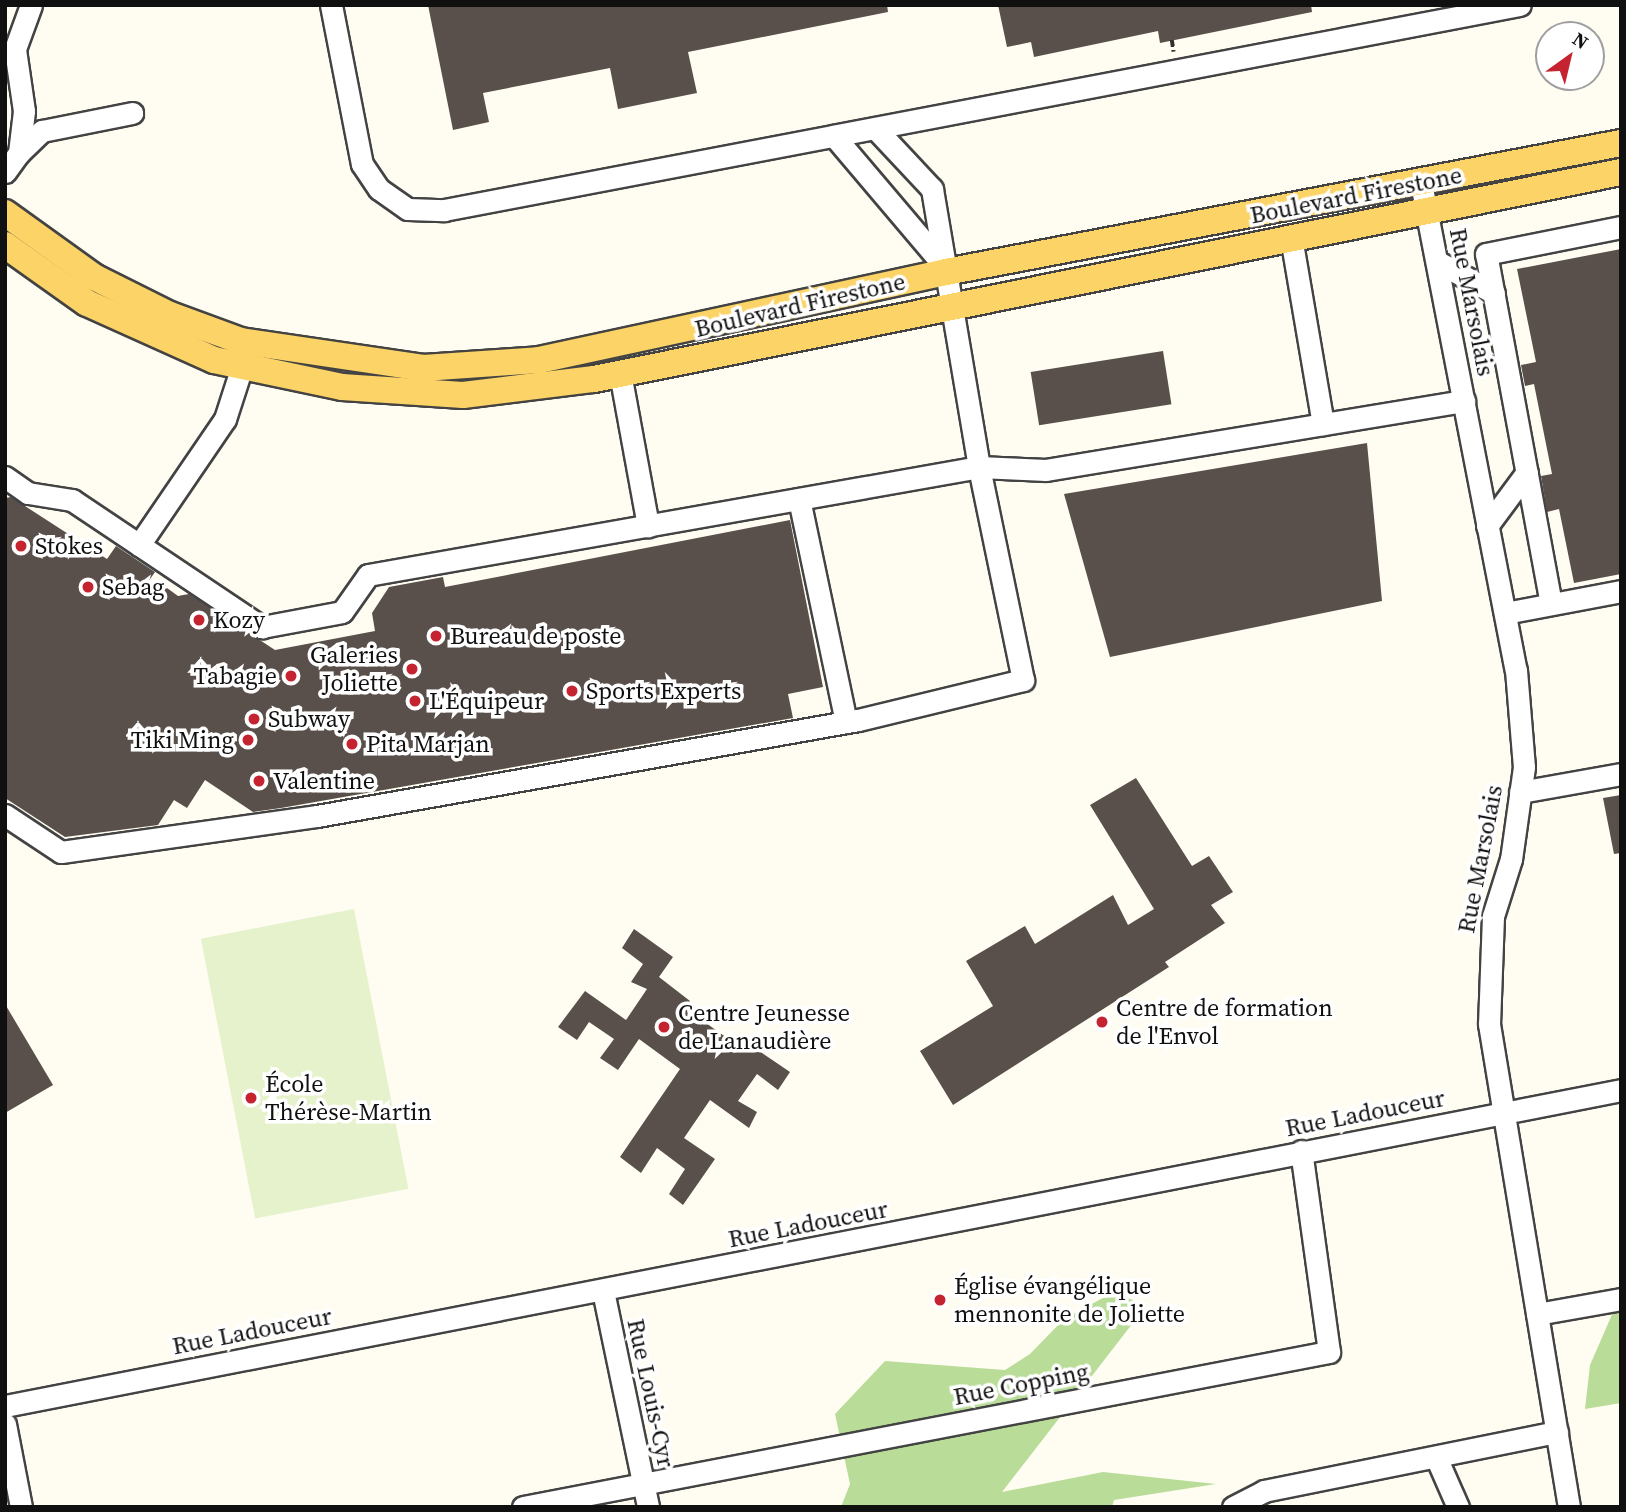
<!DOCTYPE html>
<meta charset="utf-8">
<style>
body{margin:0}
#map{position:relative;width:1626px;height:1512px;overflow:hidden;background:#fffcf2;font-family:"Source Serif 4",serif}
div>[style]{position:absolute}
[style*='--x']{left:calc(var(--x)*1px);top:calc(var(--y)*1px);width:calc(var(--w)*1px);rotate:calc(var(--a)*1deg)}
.forest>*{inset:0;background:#b9dd99}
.pitch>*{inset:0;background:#e6f2cc;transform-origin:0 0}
.building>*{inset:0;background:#59504c;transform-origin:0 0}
.path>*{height:3.5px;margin-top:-1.75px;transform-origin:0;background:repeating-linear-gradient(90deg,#323232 0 7px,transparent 0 10.5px)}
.roads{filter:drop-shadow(2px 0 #434343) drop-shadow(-2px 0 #434343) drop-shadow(0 2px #434343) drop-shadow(0 -2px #434343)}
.minor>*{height:21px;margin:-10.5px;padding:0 10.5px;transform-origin:10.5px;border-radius:10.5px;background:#fff}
.major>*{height:26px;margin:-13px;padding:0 13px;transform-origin:13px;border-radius:13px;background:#fcd366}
.dots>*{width:19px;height:19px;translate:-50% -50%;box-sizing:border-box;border:4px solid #fff;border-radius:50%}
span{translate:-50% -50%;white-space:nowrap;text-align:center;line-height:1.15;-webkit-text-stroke:7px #fff;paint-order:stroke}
.street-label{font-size:24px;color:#101010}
.poi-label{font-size:24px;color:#101010}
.left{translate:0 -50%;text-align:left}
.right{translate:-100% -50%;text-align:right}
.frame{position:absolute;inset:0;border:7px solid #101010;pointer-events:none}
.north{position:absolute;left:1535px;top:21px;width:70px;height:70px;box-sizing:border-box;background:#fff;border:2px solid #9f9f9f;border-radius:50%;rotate:34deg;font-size:19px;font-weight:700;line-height:28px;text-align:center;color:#101010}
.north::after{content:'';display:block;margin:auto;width:24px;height:32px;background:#c5232f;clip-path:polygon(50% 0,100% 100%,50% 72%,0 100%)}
</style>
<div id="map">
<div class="forest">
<i style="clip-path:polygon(1114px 1292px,1146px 1306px,1002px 1492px,1103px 1472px,1216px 1484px,1114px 1500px,1112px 1507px,841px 1507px,850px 1484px,835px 1414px,885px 1361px,1005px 1370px,1030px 1354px,1064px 1319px)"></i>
<i style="clip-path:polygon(1621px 1294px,1621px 1403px,1585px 1409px,1590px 1365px)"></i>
</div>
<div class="pitch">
<i style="left:354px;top:909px;width:285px;height:156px;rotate:79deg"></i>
</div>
<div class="building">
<i style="clip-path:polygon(428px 5px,887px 5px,888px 12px,688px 52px,697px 93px,618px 109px,610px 68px,483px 93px,489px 122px,453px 130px)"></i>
<i style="clip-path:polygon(998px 5px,1311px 5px,1312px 12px,1160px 43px,1158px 31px,1034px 57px,1031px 42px,1007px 47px)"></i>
<i style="clip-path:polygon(1621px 249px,1621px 574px,1574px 583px,1559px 509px,1547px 512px,1541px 476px,1552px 474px,1534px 384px,1525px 386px,1521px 365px,1536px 362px,1517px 269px)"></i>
<i style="left:1163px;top:351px;width:54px;height:134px;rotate:81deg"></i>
<i style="clip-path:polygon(1367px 443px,1382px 601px,1110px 657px,1064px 494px)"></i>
<i style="clip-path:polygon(11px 497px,107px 559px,116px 546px,155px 572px,139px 595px,167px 588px,178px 596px,189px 594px,275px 650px,375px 631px,372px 613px,389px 587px,443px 577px,445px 587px,790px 520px,823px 687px,788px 694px,793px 718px,281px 808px,253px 812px,205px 780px,187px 808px,174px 800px,158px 825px,65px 837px,5px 798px,5px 498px)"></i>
<i style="clip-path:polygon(1136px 778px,1192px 866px,1209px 856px,1233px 892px,1211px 905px,1225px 923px,1165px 962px,1169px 967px,953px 1105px,920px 1051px,993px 1006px,966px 961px,1025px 926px,1035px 944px,1113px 895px,1128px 925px,1154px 909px,1090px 805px)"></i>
<i style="clip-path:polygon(1621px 795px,1621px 853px,1614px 854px,1603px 798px)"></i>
<i style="clip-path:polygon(634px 929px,673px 957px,659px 977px,690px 1001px,685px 1008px,741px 1048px,746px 1042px,790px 1072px,778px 1090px,757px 1074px,738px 1101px,757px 1112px,749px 1128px,710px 1100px,684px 1138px,715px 1159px,683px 1205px,669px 1194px,685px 1169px,657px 1148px,641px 1173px,620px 1157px,680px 1069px,639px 1039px,618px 1070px,600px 1058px,614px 1039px,589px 1022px,577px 1040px,558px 1027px,585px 991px,626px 1020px,647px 989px,631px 982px,643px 964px,622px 948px)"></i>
<i style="clip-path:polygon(5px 1004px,53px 1085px,5px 1113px)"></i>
</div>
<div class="path">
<i style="--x:1172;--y:40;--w:12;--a:81"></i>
</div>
<div class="roads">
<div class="minor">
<i style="--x:331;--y:5;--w:162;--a:79"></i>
<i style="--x:362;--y:164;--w:30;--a:56"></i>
<i style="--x:379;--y:189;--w:35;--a:35"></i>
<i style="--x:408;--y:209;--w:36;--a:2"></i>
<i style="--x:444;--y:210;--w:1095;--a:-10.79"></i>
<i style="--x:834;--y:136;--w:164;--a:49.7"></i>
<i style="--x:19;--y:153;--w:32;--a:-44"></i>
<i style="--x:42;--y:131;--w:92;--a:-11.3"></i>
<i style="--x:5;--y:172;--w:24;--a:-54"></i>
<i style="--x:19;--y:153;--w:42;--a:-83.2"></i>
<i style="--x:24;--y:111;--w:63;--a:-98.3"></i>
<i style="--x:15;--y:49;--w:47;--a:-70"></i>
<i style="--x:1421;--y:183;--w:496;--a:79"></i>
<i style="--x:1516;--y:670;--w:97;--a:85.3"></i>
<i style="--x:1524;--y:767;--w:93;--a:98"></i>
<i style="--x:1511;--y:859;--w:60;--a:107.5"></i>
<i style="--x:1493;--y:916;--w:108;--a:92.1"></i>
<i style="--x:1489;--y:1024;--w:490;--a:80.6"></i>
<i style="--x:1291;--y:237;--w:190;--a:80.3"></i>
<i style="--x:1438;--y:262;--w:64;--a:29"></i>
<i style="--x:620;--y:373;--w:156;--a:79.6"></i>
<i style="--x:5;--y:477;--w:28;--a:35"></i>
<i style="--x:28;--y:493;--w:45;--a:9"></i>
<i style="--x:72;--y:500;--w:229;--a:33.8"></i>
<i style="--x:262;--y:627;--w:81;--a:-10.6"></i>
<i style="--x:342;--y:612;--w:45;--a:-54.9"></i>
<i style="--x:368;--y:575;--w:620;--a:-10.02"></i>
<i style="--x:979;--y:467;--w:67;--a:2.6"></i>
<i style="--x:1046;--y:470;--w:424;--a:-9.4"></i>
<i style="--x:799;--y:499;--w:228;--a:78.1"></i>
<i style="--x:1487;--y:526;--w:67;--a:-53.5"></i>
<i style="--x:139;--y:545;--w:153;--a:-55.7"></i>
<i style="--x:225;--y:419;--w:71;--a:-72.1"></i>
<i style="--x:1551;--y:604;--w:356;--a:-100.5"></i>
<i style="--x:1486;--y:254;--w:138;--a:-11.3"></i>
<i style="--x:1505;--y:613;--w:118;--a:-10.7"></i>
<i style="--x:1520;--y:792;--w:103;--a:-10.1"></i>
<i style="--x:5;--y:815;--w:67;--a:33.5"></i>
<i style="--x:61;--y:852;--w:259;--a:-8"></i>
<i style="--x:317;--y:816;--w:549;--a:-10.06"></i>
<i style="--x:858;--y:720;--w:170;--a:-13.6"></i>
<i style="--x:1023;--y:680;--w:217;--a:-101.7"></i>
<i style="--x:979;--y:467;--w:282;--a:-99.6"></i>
<i style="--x:932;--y:189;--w:83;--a:-133.1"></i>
<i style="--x:603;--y:1291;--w:221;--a:78.2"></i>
<i style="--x:1537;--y:1314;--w:85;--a:-10.1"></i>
<i style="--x:5;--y:1406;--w:1647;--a:-11.06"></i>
<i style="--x:5;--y:1424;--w:85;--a:79.1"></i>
<i style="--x:1436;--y:1457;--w:55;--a:66.3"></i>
<i style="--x:523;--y:1507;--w:821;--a:-10.89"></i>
<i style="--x:1329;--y:1352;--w:203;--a:-97.9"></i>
<i style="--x:1233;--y:1507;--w:35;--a:-27"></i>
<i style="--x:1264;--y:1491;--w:299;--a:-11.4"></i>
</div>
<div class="major">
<i style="--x:5;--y:213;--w:110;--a:35.7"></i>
<i style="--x:94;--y:277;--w:85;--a:26.6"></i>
<i style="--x:170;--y:315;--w:76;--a:20.1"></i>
<i style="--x:241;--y:341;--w:184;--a:8.4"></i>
<i style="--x:423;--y:368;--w:116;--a:-3.9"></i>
<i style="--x:539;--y:360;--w:416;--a:-12.2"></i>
<i style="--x:946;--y:272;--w:687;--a:-10.82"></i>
<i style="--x:5;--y:245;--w:100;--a:35.3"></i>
<i style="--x:87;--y:303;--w:139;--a:24.2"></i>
<i style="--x:214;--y:360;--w:131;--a:11.9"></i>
<i style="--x:342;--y:387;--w:121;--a:3.8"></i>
<i style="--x:463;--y:395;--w:132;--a:-7"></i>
<i style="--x:594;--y:379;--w:1048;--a:-11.4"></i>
</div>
</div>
<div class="dots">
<i style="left:21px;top:546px;background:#c5232f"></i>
<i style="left:88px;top:587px;background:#c5232f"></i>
<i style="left:199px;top:620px;background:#c5232f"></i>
<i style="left:436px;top:636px;background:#c5232f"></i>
<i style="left:412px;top:669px;background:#c5232f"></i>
<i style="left:291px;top:676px;background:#c5232f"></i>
<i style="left:572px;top:691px;background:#c5232f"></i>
<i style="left:415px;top:701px;background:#c5232f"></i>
<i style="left:254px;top:719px;background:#c5232f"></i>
<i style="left:248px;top:740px;background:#c5232f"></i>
<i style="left:352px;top:744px;background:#c5232f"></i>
<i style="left:259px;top:781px;background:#c5232f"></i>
<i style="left:1102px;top:1022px;background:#c5232f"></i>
<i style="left:664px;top:1027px;background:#c5232f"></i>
<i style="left:251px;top:1098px;background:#c5232f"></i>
<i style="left:940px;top:1300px;background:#c5232f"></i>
</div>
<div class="street-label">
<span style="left:1356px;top:195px;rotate:-11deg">Boulevard Firestone</span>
<span style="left:1472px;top:302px;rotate:79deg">Rue Marsolais</span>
<span style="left:800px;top:305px;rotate:-13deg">Boulevard Firestone</span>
<span style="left:1480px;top:859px;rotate:-79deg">Rue Marsolais</span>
<span style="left:1365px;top:1113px;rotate:-11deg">Rue Ladouceur</span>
<span style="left:808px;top:1224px;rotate:-11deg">Rue Ladouceur</span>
<span style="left:252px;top:1331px;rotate:-11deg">Rue Ladouceur</span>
<span style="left:1021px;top:1384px;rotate:-11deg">Rue Copping</span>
<span style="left:651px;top:1393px;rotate:78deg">Rue Louis-Cyr</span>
</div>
<div class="poi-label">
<span class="left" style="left:35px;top:546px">Stokes</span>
<span class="left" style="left:102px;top:587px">Sebag</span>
<span class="left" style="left:213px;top:620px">Kozy</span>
<span class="left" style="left:450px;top:636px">Bureau de poste</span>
<span class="right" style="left:398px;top:669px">Galeries<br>Joliette</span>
<span class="right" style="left:277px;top:676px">Tabagie</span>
<span class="left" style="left:586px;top:691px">Sports Experts</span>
<span class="left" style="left:429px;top:701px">L'Équipeur</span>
<span class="left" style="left:268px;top:719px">Subway</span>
<span class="right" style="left:234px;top:740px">Tiki Ming</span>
<span class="left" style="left:366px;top:744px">Pita Marjan</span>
<span class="left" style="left:273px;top:781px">Valentine</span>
<span class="left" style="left:1116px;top:1022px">Centre de formation<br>de l'Envol</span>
<span class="left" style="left:678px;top:1027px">Centre Jeunesse<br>de Lanaudière</span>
<span class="left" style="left:265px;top:1098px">École<br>Thérèse-Martin</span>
<span class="left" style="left:954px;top:1300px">Église évangélique<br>mennonite de Joliette</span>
</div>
<div class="frame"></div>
<div class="north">N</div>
</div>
